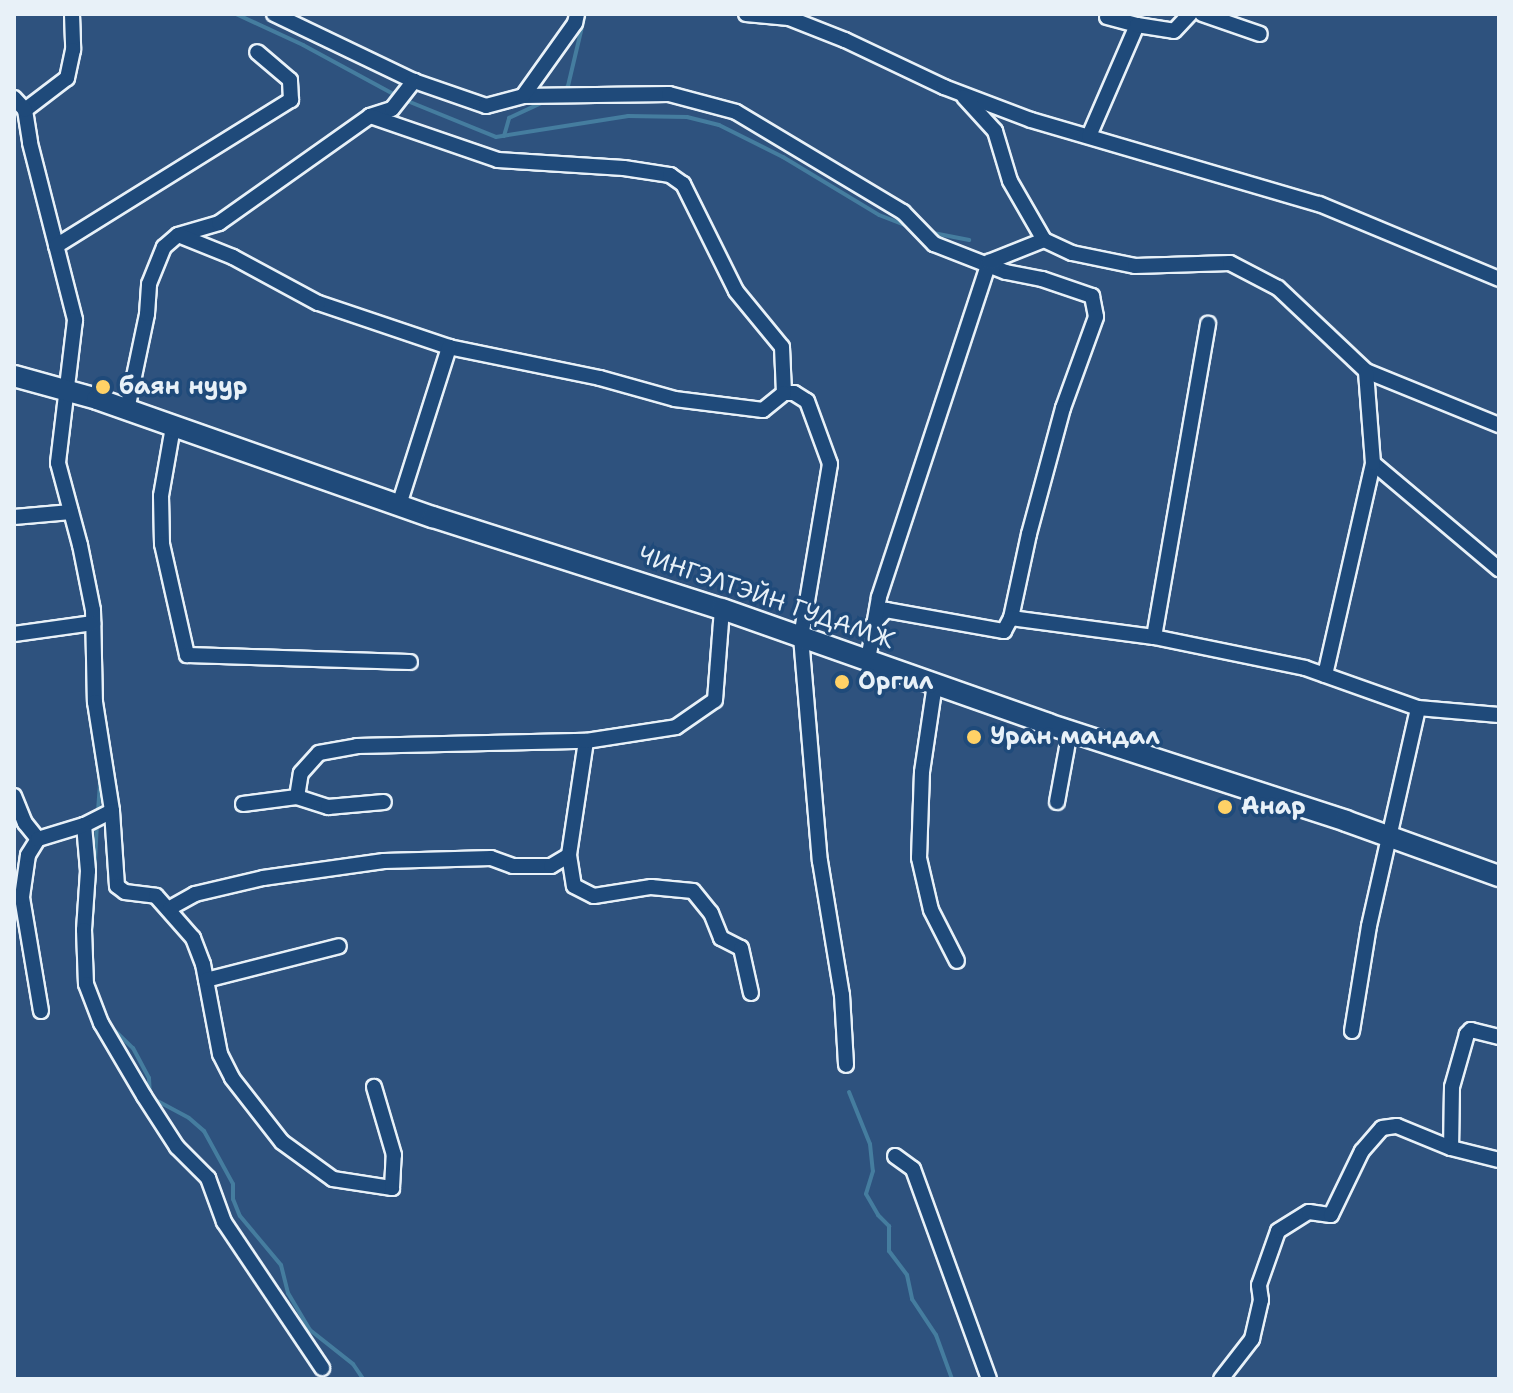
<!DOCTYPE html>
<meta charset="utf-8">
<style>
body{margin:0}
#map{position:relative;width:1513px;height:1393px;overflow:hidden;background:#2e527e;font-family:"Shantell Sans",sans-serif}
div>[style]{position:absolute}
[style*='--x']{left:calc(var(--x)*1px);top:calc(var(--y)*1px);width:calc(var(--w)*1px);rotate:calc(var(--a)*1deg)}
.stream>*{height:4px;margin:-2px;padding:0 2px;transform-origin:2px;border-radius:2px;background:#457d9f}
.roads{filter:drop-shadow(2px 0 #e8f1f8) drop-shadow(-2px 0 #e8f1f8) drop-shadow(0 2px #e8f1f8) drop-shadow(0 -2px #e8f1f8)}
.street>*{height:14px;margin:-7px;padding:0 7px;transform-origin:7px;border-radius:7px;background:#1f4a7a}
.secondary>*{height:20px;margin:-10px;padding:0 10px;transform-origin:10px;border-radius:10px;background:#1f4a7a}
.dots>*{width:22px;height:22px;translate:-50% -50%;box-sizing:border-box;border:4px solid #1f4a7a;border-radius:50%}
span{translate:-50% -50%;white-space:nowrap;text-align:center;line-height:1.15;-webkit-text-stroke:7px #1f4a7a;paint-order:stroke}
.poi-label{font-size:24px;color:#e8f1f8;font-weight:700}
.left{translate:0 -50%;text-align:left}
.street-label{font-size:24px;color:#e8f1f8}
.frame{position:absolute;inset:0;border:16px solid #e8f1f8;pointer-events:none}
</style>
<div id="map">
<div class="stream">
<i style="--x:236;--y:14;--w:74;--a:24.8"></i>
<i style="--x:303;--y:45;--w:107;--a:28.5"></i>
<i style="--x:563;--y:91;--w:7;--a:-45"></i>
<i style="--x:568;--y:86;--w:74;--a:-76.7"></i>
<i style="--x:405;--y:100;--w:98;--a:22.1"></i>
<i style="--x:496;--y:137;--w:134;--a:-9"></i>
<i style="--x:628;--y:116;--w:59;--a:1"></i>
<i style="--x:687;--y:117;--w:33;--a:14"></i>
<i style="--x:719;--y:125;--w:72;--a:26.6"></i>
<i style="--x:783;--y:157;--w:112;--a:31.1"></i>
<i style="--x:879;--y:215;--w:31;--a:21"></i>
<i style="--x:504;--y:136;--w:19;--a:-74"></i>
<i style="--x:509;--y:118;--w:40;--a:-25"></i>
<i style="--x:928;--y:232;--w:42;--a:11"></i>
<i style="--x:91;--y:719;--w:65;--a:82"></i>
<i style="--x:100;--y:783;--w:30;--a:94"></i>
<i style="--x:91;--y:937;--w:115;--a:-87"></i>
<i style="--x:112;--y:1028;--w:29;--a:44"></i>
<i style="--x:133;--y:1048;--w:34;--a:62"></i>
<i style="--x:149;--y:1078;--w:19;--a:87"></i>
<i style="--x:150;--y:1097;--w:44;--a:28.3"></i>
<i style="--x:189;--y:1118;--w:20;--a:41"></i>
<i style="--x:204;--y:1131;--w:60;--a:61.3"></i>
<i style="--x:233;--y:1184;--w:15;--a:90"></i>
<i style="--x:233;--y:1199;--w:18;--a:68"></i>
<i style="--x:240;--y:1216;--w:64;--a:50.1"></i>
<i style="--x:281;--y:1265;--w:29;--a:76"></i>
<i style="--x:288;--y:1293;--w:43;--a:59.3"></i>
<i style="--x:310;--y:1330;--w:55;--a:38.3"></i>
<i style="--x:353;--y:1364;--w:18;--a:56"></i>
<i style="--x:849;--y:1092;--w:56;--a:68"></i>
<i style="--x:870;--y:1144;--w:27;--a:84"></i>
<i style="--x:873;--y:1171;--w:24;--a:107"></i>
<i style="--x:866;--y:1194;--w:24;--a:60"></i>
<i style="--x:878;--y:1215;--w:16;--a:45"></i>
<i style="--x:889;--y:1226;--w:25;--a:90"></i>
<i style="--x:889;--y:1251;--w:30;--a:53"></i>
<i style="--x:907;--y:1275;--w:25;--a:78"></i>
<i style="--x:912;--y:1299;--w:43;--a:56.3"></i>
<i style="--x:936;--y:1335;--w:47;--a:70"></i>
</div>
<div class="roads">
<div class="street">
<i style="--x:72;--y:14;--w:36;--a:88"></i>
<i style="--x:73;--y:50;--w:29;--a:102"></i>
<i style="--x:67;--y:78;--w:53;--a:142.7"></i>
<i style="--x:25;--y:110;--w:33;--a:81"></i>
<i style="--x:30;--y:143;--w:183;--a:75.7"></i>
<i style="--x:75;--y:320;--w:144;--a:96.8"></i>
<i style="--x:58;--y:463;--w:85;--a:75"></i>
<i style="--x:80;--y:545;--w:66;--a:78.7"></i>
<i style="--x:93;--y:610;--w:92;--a:88.8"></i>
<i style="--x:95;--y:702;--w:110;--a:81.1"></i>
<i style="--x:112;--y:811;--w:75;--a:86.2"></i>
<i style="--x:117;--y:886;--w:10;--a:37"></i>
<i style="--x:125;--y:892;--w:31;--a:7"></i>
<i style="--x:156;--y:896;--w:56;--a:48.6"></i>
<i style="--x:193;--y:938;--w:28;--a:69"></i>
<i style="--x:203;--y:964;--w:92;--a:79.3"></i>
<i style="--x:220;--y:1054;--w:27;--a:63"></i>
<i style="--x:232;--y:1078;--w:81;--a:52"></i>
<i style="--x:282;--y:1142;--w:63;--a:36"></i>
<i style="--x:333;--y:1179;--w:60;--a:8.7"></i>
<i style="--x:392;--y:1188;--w:33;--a:-87"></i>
<i style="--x:394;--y:1155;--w:71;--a:-106.4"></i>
<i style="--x:274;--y:14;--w:155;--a:25.6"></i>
<i style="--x:746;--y:14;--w:43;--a:5.3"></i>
<i style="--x:789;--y:18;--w:60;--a:21.4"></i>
<i style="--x:845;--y:40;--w:110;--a:25.4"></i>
<i style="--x:944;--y:87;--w:93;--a:20.8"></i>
<i style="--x:1031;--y:120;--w:300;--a:16.3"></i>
<i style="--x:1319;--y:204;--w:195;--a:22.6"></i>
<i style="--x:1202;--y:14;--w:61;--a:19"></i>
<i style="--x:1107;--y:17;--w:31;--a:15"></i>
<i style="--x:523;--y:96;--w:146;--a:-0.8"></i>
<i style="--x:669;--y:94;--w:69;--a:15"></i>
<i style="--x:736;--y:112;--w:195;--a:30.9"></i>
<i style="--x:903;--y:212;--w:45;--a:45.9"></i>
<i style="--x:934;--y:244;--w:77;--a:21.3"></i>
<i style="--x:1006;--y:272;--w:37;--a:11"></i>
<i style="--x:1042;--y:279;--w:53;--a:18.8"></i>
<i style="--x:1092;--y:296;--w:21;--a:79"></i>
<i style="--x:1096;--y:317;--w:97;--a:109.9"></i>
<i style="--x:1063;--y:408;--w:131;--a:105.1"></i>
<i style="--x:1029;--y:534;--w:86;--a:102.1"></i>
<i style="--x:964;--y:97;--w:46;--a:47.6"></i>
<i style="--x:995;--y:131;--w:52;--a:73.3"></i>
<i style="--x:1010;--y:181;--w:68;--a:60"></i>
<i style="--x:1044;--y:240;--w:31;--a:25"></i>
<i style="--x:1072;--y:253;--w:64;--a:11.7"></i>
<i style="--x:1135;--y:266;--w:95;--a:-1.8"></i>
<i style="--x:1230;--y:263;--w:54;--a:27.5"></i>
<i style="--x:1278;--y:288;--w:121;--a:43.3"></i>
<i style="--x:1366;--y:371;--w:144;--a:22.1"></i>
<i style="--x:14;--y:98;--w:16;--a:47"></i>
<i style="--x:370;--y:116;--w:23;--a:-18"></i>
<i style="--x:392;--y:109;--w:36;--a:-52"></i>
<i style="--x:414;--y:81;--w:76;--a:19.1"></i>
<i style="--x:486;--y:106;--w:38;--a:-15"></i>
<i style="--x:523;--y:96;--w:90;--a:-54.5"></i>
<i style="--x:575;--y:23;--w:9;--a:-77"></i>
<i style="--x:1089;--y:136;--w:121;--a:-66.6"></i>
<i style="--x:1137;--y:25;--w:37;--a:9"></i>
<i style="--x:1174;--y:31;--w:23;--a:-47"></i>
<i style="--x:56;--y:246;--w:277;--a:-31.9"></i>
<i style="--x:291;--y:100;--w:20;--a:-93"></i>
<i style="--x:290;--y:80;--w:43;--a:-139.7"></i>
<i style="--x:784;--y:393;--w:10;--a:0"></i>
<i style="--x:794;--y:393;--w:15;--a:32"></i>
<i style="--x:807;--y:401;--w:67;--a:69.9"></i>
<i style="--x:830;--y:464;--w:175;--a:99.5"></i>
<i style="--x:801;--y:637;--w:225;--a:85.2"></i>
<i style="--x:820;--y:861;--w:136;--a:80.7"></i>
<i style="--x:842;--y:995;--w:70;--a:86.7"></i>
<i style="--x:127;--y:410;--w:98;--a:-78.2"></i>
<i style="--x:147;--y:314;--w:30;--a:-86"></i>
<i style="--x:149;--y:284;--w:40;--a:-68"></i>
<i style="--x:164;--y:247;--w:18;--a:-41"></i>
<i style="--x:178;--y:235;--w:43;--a:-16.3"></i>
<i style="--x:219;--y:223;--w:185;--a:-35.3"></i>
<i style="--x:370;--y:116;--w:135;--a:19"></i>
<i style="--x:498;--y:160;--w:126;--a:3.6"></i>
<i style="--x:624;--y:168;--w:47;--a:8.7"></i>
<i style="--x:670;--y:175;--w:16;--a:35"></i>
<i style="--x:683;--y:184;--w:119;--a:63.6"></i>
<i style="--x:736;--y:291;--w:72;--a:50.6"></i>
<i style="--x:782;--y:347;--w:46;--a:87.5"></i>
<i style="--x:784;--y:393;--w:27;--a:141"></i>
<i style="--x:763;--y:410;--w:89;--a:-172.9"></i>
<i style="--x:675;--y:399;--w:78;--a:-164.4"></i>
<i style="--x:600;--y:378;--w:154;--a:-168.4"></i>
<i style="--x:449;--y:347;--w:138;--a:-161.4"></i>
<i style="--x:318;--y:303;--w:97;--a:-151.6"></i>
<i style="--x:233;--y:257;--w:59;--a:-158.2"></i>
<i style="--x:173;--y:427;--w:70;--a:99.9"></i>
<i style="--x:161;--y:496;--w:48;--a:88.8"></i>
<i style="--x:162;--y:544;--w:114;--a:77.3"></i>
<i style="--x:187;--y:655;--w:223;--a:1.8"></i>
<i style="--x:1373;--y:463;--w:165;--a:40.1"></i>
<i style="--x:399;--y:505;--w:166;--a:-72.4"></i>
<i style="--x:14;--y:517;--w:57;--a:-5"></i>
<i style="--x:874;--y:623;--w:18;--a:-47"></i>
<i style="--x:886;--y:610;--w:120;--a:10.1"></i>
<i style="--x:1004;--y:631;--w:15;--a:-62"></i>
<i style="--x:1011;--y:618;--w:144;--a:7.6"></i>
<i style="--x:1154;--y:637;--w:154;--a:11.6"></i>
<i style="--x:1305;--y:668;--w:120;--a:19.5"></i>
<i style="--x:1418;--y:708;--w:81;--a:4.9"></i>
<i style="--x:14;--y:634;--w:80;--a:-7.9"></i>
<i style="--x:1154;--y:637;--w:318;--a:-80.2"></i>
<i style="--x:868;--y:660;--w:64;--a:-80.1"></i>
<i style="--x:879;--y:597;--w:353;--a:-71.8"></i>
<i style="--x:989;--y:262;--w:59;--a:-21.8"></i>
<i style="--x:1325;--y:675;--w:217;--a:-77.2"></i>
<i style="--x:1373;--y:463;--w:92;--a:-94.4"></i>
<i style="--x:935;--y:684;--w:89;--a:98.4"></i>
<i style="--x:922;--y:772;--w:86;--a:92"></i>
<i style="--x:919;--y:858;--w:53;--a:77"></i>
<i style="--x:931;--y:910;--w:57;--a:63"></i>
<i style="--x:586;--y:741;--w:115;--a:98.5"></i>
<i style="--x:569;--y:855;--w:31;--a:81"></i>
<i style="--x:574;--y:886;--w:22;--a:27"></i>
<i style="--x:594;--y:896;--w:58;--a:-9"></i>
<i style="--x:651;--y:887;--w:42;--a:5.4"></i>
<i style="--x:693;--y:891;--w:28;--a:51"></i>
<i style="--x:711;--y:913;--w:27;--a:68"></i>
<i style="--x:721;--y:938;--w:22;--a:27"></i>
<i style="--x:741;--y:948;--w:46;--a:77.5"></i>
<i style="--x:14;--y:796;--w:29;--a:68"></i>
<i style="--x:25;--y:823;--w:21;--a:51"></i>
<i style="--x:297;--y:797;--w:24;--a:-81"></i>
<i style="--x:301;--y:773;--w:27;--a:-48"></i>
<i style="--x:319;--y:753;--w:39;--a:-10"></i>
<i style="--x:357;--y:746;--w:229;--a:-1.3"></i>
<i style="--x:586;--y:741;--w:91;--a:-8.8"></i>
<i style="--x:676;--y:727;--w:47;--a:-34.7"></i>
<i style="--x:715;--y:700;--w:91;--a:-85.6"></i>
<i style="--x:1057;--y:802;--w:72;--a:-79.6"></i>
<i style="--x:243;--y:804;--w:54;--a:-7.4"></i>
<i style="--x:297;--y:797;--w:33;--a:18"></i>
<i style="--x:328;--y:807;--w:56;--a:-5.1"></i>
<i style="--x:112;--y:811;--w:31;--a:153"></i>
<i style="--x:84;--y:825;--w:46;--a:85"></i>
<i style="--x:88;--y:871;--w:59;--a:93.9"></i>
<i style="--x:84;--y:930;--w:54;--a:87.9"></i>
<i style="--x:86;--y:984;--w:42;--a:69"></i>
<i style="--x:101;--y:1023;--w:85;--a:59.5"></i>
<i style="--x:144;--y:1096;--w:61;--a:57.1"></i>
<i style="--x:177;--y:1147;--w:44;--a:45"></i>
<i style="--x:208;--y:1178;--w:47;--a:70"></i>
<i style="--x:224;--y:1222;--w:176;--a:56.1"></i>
<i style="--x:170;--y:908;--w:29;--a:-29"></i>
<i style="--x:195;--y:894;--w:70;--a:-13.2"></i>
<i style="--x:263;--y:878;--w:122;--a:-8"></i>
<i style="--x:384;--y:861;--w:107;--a:-1.6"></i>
<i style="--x:491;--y:858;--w:23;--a:20"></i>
<i style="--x:513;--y:866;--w:38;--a:0"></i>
<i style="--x:551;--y:866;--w:21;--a:-31"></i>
<i style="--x:206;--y:980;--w:137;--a:-14.3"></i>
<i style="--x:41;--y:1011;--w:116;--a:-99.5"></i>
<i style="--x:22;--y:897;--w:42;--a:-81.9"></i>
<i style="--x:28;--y:855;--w:19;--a:-58"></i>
<i style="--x:38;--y:839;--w:48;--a:-16.9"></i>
<i style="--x:1352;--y:1031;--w:106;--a:-80.8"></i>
<i style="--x:1369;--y:926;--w:223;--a:-77.3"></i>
<i style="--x:1499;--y:1037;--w:29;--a:-166"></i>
<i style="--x:1471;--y:1030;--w:6;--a:135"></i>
<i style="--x:1467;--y:1034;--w:55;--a:105.8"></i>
<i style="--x:1452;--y:1087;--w:61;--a:90.9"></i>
<i style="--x:1451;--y:1148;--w:49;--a:14"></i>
<i style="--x:895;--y:1156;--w:22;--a:36"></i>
<i style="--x:913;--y:1169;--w:223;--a:70.1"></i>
<i style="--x:1221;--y:1379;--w:51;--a:-52.2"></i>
<i style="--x:1252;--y:1339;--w:40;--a:-77"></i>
<i style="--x:1261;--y:1300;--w:15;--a:-98"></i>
<i style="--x:1259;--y:1285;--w:57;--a:-70.6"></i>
<i style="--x:1278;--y:1231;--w:36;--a:-32"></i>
<i style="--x:1309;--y:1212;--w:22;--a:8"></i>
<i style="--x:1331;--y:1215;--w:71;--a:-64.2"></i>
<i style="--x:1362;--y:1151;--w:30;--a:-49"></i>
<i style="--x:1382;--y:1128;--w:15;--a:-8"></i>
<i style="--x:1397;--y:1126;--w:58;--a:22.2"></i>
</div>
<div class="secondary">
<i style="--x:14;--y:376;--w:86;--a:15.5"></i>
<i style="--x:97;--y:399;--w:356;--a:19.4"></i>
<i style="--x:433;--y:517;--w:303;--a:17.7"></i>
<i style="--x:722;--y:609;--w:346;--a:19.4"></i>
<i style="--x:1048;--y:724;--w:313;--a:18"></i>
<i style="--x:1346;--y:821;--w:163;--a:19.8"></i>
</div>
</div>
<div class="dots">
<i style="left:103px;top:387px;background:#ffd166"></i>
<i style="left:842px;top:682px;background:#ffd166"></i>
<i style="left:974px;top:737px;background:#ffd166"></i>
<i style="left:1225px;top:807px;background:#ffd166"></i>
</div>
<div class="poi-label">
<span class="left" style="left:119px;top:387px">баян нуур</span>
<span class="left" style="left:858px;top:682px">Оргил</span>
<span class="left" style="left:990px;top:737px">Уран мандал</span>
<span class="left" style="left:1241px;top:807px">Анар</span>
</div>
<div class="street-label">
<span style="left:766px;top:598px;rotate:19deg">ЧИНГЭЛТЭЙН ГУДАМЖ</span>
</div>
<div class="frame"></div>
</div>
